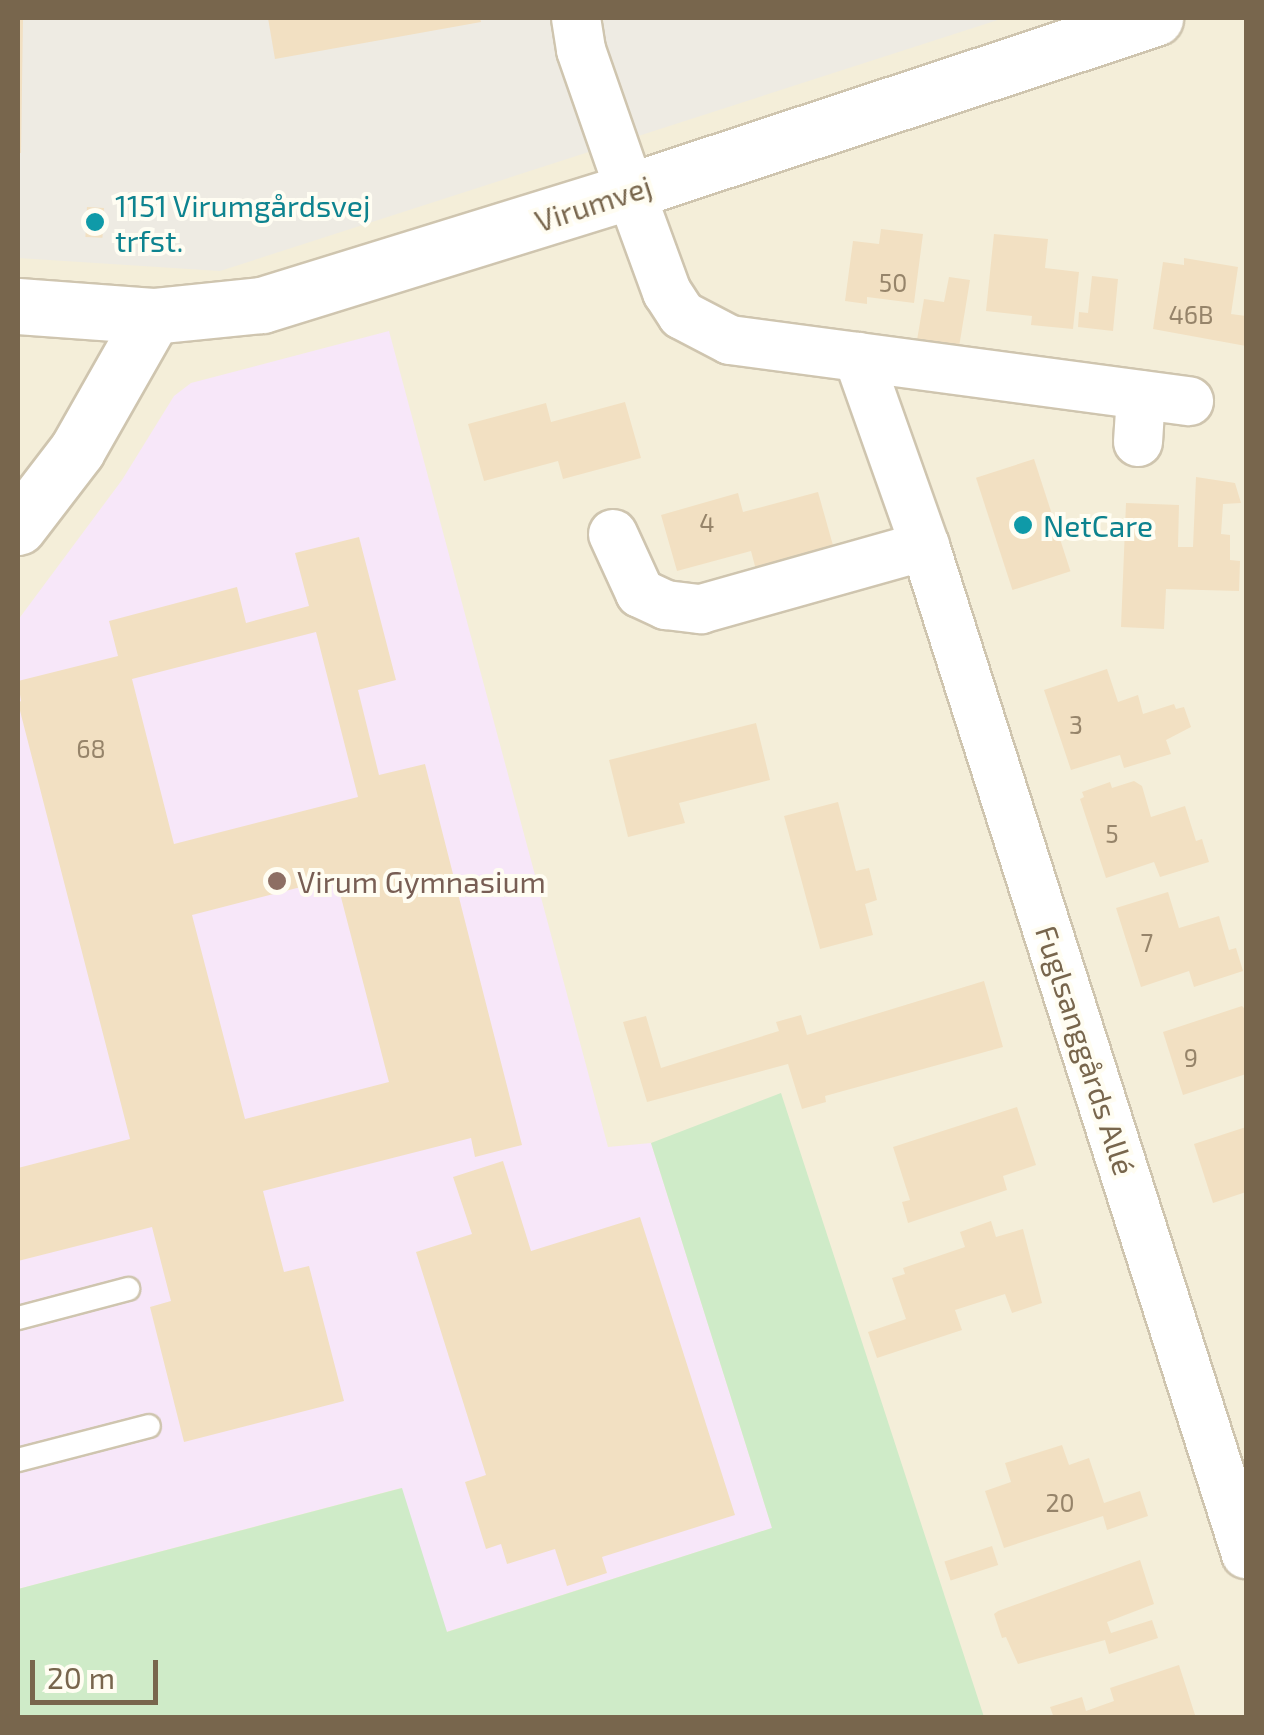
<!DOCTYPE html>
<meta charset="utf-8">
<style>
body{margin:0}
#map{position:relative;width:1264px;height:1735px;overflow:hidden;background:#fdfaeb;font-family:"Exo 2",sans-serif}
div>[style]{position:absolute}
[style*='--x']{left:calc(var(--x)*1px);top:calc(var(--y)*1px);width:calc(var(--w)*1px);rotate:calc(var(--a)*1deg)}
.residential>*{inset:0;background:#f4eed9;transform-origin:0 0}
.industrial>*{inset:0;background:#eeebe3}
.education>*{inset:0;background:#f7e7f9}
.green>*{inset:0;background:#cfebc8}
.building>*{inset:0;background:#f2e0c2;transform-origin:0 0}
.roads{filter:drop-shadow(2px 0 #cfc5af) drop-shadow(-2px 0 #cfc5af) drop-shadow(0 2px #cfc5af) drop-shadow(0 -2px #cfc5af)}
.service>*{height:22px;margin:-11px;padding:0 11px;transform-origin:11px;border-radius:11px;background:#fff}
.minor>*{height:48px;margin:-24px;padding:0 24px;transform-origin:24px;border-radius:24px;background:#fff}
.tertiary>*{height:55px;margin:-27.5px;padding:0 27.5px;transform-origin:27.5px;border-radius:27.5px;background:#fff}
.dots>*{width:28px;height:28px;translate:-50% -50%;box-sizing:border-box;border:5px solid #fffdf2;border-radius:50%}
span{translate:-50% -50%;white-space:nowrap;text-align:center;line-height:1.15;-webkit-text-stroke:8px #fffdf2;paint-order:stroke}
.number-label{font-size:25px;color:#96846a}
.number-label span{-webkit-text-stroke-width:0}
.street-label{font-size:30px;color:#78664d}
.culture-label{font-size:30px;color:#0d838f}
.left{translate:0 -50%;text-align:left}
.education-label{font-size:30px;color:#785e54}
.frame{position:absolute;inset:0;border:20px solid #78664d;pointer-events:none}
.scale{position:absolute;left:30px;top:1660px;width:128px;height:45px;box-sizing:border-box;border:5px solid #78664d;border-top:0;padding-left:12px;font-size:30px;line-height:35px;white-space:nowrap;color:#78664d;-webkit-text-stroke:8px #fffdf2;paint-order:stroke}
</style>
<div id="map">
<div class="residential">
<i style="left:18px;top:18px;width:1228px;height:1699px"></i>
</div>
<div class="industrial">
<i style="clip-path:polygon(18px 18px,1004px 18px,220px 271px,18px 258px)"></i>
</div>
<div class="education">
<i style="clip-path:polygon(389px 331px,608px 1147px,651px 1143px,772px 1528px,446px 1632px,401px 1488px,18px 1589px,18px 620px,122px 480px,174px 396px,191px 383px)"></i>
</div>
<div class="green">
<i style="clip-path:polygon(781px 1093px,984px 1717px,18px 1717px,18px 1589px,402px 1488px,447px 1632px,772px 1528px,651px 1143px)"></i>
</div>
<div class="building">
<i style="clip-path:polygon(18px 18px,23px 18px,21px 153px,18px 153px)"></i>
<i style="clip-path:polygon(268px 18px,480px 18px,481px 22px,275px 59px)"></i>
<i style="left:87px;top:207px;width:17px;height:30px;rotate:3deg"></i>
<i style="clip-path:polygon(881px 229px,923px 234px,914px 303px,867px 297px,867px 304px,845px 301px,853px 241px,879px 244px)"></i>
<i style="clip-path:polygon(994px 234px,1048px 239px,1045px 268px,1079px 272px,1073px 329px,1031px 325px,1032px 316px,986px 311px)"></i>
<i style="clip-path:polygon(1184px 258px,1238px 267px,1231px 314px,1246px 316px,1246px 346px,1153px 329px,1163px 262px,1184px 265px)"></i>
<i style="clip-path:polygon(1092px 276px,1118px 279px,1113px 331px,1078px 327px,1079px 312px,1088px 313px)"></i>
<i style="clip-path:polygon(949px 277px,970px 280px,959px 347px,917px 340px,924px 299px,944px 302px)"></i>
<i style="clip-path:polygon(625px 402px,641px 458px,563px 479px,558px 461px,484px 481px,468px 424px,546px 403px,551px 422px)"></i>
<i style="left:1034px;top:459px;width:118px;height:61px;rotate:72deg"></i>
<i style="clip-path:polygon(1196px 477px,1235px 483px,1241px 503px,1223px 504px,1221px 534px,1230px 535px,1230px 560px,1240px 561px,1239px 591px,1166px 589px,1164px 629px,1121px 627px,1126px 503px,1179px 505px,1178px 547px,1193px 547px)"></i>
<i style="clip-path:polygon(818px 492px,834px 549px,756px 570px,751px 551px,677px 571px,661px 515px,738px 493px,743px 512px)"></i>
<i style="clip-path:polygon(evenodd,359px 537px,396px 680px,358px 690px,379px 775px,425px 764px,522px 1145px,475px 1157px,471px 1138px,263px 1191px,284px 1272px,309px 1266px,344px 1401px,184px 1442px,150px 1307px,171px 1301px,152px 1227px,18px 1261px,18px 1168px,130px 1139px,18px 703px,21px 701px,18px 681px,118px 656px,109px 621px,237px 587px,246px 623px,309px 606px,295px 553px,359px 537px,316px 632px,358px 797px,174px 844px,132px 679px,316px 632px,359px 537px,336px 878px,389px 1082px,245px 1119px,192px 915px,336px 878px)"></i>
<i style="clip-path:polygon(1107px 669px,1118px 702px,1138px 695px,1143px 714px,1174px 704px,1176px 709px,1184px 707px,1191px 727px,1166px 740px,1171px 754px,1124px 768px,1120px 755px,1071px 770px,1044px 690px)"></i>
<i style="clip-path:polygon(756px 723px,770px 780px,679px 803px,685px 823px,628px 837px,609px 760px)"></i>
<i style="clip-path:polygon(1134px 781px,1142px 786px,1151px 817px,1185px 806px,1196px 841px,1202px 839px,1209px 862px,1160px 877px,1154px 862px,1106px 878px,1080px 799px,1084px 797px,1082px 792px,1110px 782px,1112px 788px)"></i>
<i style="clip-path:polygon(838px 802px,856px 871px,869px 868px,877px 900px,865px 904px,873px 935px,820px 949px,784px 816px)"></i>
<i style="clip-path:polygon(1168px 892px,1179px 928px,1219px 916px,1229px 950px,1236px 948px,1243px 971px,1194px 987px,1189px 971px,1141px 987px,1116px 908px)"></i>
<i style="clip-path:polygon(984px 981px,1003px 1047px,825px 1096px,826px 1102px,802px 1109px,788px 1064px,647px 1102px,623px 1022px,646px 1016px,661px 1068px,779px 1031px,776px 1022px,801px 1015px,807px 1035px)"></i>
<i style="clip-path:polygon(1242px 1006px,1246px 1010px,1246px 1074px,1183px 1095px,1163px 1032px)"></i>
<i style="clip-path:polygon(1017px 1107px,1036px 1165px,1003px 1176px,1007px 1190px,908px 1223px,902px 1202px,910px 1200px,893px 1147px)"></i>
<i style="clip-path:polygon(1246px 1127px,1246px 1192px,1213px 1203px,1194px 1144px)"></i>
<i style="clip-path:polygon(503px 1161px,531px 1251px,640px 1217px,735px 1515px,602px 1557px,607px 1573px,567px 1586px,555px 1549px,507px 1564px,501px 1544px,486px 1549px,465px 1482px,486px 1475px,416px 1252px,472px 1234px,453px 1177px)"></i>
<i style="clip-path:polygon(991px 1221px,996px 1237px,1023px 1229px,1042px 1303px,1012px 1313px,1005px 1294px,955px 1310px,962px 1330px,877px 1358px,868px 1332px,906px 1319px,892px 1278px,905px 1274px,903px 1268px,965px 1247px,960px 1232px)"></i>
<i style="clip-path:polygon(1062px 1445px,1069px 1465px,1089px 1458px,1104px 1503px,1140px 1491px,1148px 1516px,1107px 1530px,1103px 1516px,1004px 1548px,985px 1491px,1011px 1482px,1005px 1463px)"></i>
<i style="left:992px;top:1546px;width:20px;height:50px;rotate:72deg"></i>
<i style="clip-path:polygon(1140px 1560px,1154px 1604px,1107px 1622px,1111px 1633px,1152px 1620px,1158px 1638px,1109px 1654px,1105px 1640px,1018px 1664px,1006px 1637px,1002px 1638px,994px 1614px,998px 1611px)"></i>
<i style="clip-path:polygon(1179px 1665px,1196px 1718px,1054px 1718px,1050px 1707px,1082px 1697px,1086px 1711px,1114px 1701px,1110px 1688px)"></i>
</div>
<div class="roads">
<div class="service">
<i style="--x:18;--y:1318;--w:114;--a:-14.8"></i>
<i style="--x:18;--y:1460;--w:135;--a:-14.5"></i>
</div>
<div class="minor">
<i style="--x:576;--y:18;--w:32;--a:81"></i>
<i style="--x:581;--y:50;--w:149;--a:70.8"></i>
<i style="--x:630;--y:191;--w:108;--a:69.9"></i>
<i style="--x:667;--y:292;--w:27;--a:57"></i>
<i style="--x:682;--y:315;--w:54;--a:27.5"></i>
<i style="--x:730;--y:340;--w:129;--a:7.6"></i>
<i style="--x:858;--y:357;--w:201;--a:70.5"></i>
<i style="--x:925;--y:546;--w:1058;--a:72.34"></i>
<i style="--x:858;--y:357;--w:334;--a:7.6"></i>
<i style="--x:1138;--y:442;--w:47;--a:-86.3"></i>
<i style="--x:613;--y:534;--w:65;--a:65.4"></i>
<i style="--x:640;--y:593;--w:29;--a:25"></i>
<i style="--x:666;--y:605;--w:35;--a:7"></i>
<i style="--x:701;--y:609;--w:233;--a:-15.7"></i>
</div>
<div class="tertiary">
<i style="--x:18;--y:306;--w:135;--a:4.2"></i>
<i style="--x:153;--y:316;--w:110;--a:-5.8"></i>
<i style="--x:262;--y:305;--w:385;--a:-17.2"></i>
<i style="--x:630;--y:191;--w:553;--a:-18.24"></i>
<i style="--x:18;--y:527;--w:97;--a:-52.5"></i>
<i style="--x:77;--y:450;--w:154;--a:-60.4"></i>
</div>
</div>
<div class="dots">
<i style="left:95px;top:222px;background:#0f9aa8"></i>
<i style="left:1023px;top:525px;background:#0f9aa8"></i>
<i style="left:277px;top:881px;background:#8d6e63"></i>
</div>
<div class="number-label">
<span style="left:893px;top:282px">50</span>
<span style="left:1191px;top:314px">46B</span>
<span style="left:707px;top:522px">4</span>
<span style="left:1076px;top:724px">3</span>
<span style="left:91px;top:748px">68</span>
<span style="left:1112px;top:833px">5</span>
<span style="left:1147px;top:942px">7</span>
<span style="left:1191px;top:1057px">9</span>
<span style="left:1060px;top:1502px">20</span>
</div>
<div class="street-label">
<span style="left:593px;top:203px;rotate:-18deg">Virumvej</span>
<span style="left:1086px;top:1050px;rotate:72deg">Fuglsanggårds Allé</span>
</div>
<div class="culture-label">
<span class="left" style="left:115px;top:222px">1151 Virumgårdsvej<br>trfst.</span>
<span class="left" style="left:1043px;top:525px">NetCare</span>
</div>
<div class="education-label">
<span class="left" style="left:297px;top:881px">Virum Gymnasium</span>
</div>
<div class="frame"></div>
<div class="scale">20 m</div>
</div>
